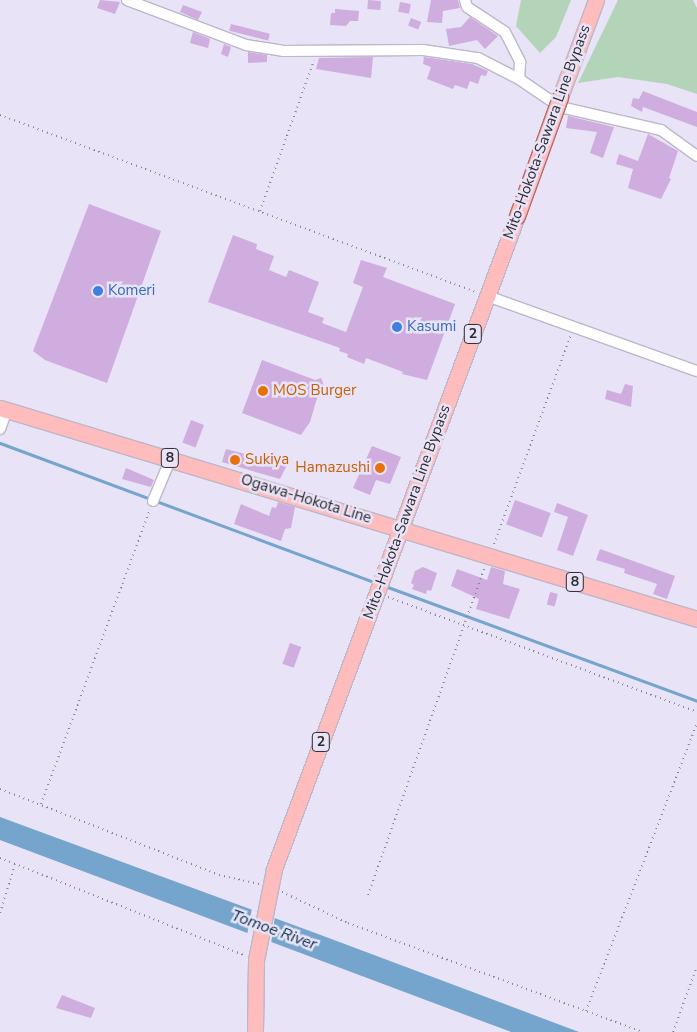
<!DOCTYPE html>
<style>
body{margin:0}
#map{position:relative;width:697px;height:1032px;overflow:hidden;background:#e8e3f6;font-family:"Nunito Sans",sans-serif}
div>[style]{position:absolute}
[style*='--x']{left:calc(var(--x)*1px);top:calc(var(--y)*1px);width:calc(var(--w)*1px);rotate:calc(var(--a)*1deg)}
.green>*{inset:0;background:#b3d4b8}
.water>*{inset:0;background:#75a4cd}
.pier>*{inset:0;background:#e8e3f6}
.stream>*{height:3px;margin:-1.5px;padding:0 1.5px;transform-origin:1.5px;border-radius:1.5px;background:#75a4cd}
.building>*{inset:0;background:#d0addf;transform-origin:0 0}
.path>*{height:2px;margin-top:-1px;transform-origin:0;background:repeating-linear-gradient(90deg,#888592 0 1px,transparent 0 5px)}
.roads{filter:drop-shadow(1px 0 #bcb7c9) drop-shadow(-1px 0 #bcb7c9) drop-shadow(0 1px #bcb7c9) drop-shadow(0 -1px #bcb7c9)}
.street>*{height:10px;margin:-5px;padding:0 5px;transform-origin:5px;border-radius:5px;background:#fff}
.primary>*{height:15px;margin:-7.5px;padding:0 7.5px;transform-origin:7.5px;border-radius:7.5px;background:#febcbc}
.bridges{filter:drop-shadow(1px 0 #b56c6e) drop-shadow(-1px 0 #b56c6e) drop-shadow(0 1px #b56c6e) drop-shadow(0 -1px #b56c6e)}
.primary-bridge>*{height:15px;margin:-7.5px;padding:0 7.5px;transform-origin:7.5px;border-radius:7.5px;background:#febcbc}
.dots>*{width:14px;height:14px;translate:-50% -50%;box-sizing:border-box;border:2px solid #e8e3f6;border-radius:50%}
span{translate:-50% -50%;white-space:nowrap;text-align:center;line-height:1.15;-webkit-text-stroke:5px #e8e3f6;paint-order:stroke}
.shield-label span{padding:1px 4px;background:#e8e3f6;border:1px solid;border-radius:4px;-webkit-text-stroke-width:0}
.shield-label{font-size:14px;color:#2d2b32;font-weight:700}
.street-label{font-size:15px;color:#2d2b32}
.shop-label{font-size:15px;color:#366cbe}
.left{translate:0 -50%;text-align:left}
.food-label{font-size:15px;color:#c56008}
.right{translate:-100% -50%;text-align:right}
.water-label{font-size:16px;color:#0b304c;font-style:italic}
</style>
<div id="map">
<div class="green">
<i style="clip-path:polygon(521px 0,571px 0,556px 37px,540px 53px,516px 26px)"></i>
<i style="clip-path:polygon(618px 0,693px 0,697px 8px,697px 94px,667px 84px,618px 77px,578px 83px)"></i>
</div>
<div class="water">
<i style="clip-path:polygon(0 817px,318px 934px,579px 1032px,511px 1032px,0 840px)"></i>
</div>
<div class="pier">
<i style="clip-path:polygon(252px 908px,275px 916px,271px 944px,247px 935px)"></i>
</div>
<div class="stream">
<i style="--x:0;--y:443;--w:402;--a:20.4"></i>
<i style="--x:385;--y:586;--w:333;--a:20.2"></i>
</div>
<div class="building">
<i style="clip-path:polygon(100px 0,120px 2px,115px 14px,97px 8px)"></i>
<i style="left:368px;top:0;width:13px;height:9px;rotate:4deg"></i>
<i style="clip-path:polygon(431px 0,458px 0,460px 8px,443px 11px,442px 23px,427px 22px)"></i>
<i style="left:400px;top:2px;width:11px;height:10px;rotate:10deg"></i>
<i style="clip-path:polygon(183px 5px,202px 12px,198px 20px,180px 12px)"></i>
<i style="clip-path:polygon(335px 9px,359px 11px,358px 21px,350px 21px,346px 26px,330px 25px,331px 13px,335px 13px)"></i>
<i style="clip-path:polygon(470px 17px,498px 36px,485px 49px,477px 40px,449px 46px,446px 29px,461px 27px)"></i>
<i style="left:411px;top:18px;width:11px;height:8px;rotate:22deg"></i>
<i style="left:231px;top:24px;width:40px;height:7px;rotate:14deg"></i>
<i style="clip-path:polygon(193px 32px,210px 39px,208px 48px,190px 43px)"></i>
<i style="clip-path:polygon(224px 44px,231px 47px,228px 57px,221px 54px)"></i>
<i style="clip-path:polygon(248px 52px,267px 55px,267px 62px,248px 63px)"></i>
<i style="clip-path:polygon(373px 57px,371px 78px,316px 69px,319px 58px)"></i>
<i style="clip-path:polygon(424px 57px,472px 64px,488px 71px,486px 76px,481px 75px,478px 84px,470px 81px,467px 89px,455px 85px,453px 89px,427px 79px,431px 67px,423px 64px)"></i>
<i style="clip-path:polygon(643px 91px,697px 112px,697px 127px,643px 107px,642px 112px,631px 106px,633px 98px,639px 99px)"></i>
<i style="clip-path:polygon(568px 116px,614px 127px,603px 158px,590px 153px,597px 132px,566px 128px)"></i>
<i style="clip-path:polygon(648px 134px,678px 151px,669px 178px,671px 179px,661px 199px,628px 188px,633px 169px,616px 164px,619px 154px,638px 161px)"></i>
<i style="clip-path:polygon(89px 204px,161px 231px,107px 383px,45px 360px,33px 351px)"></i>
<i style="clip-path:polygon(233px 235px,257px 244px,256px 249px,274px 256px,269px 270px,286px 277px,289px 270px,319px 282px,308px 312px,324px 318px,322px 323px,346px 332px,363px 287px,353px 283px,361px 260px,387px 268px,383px 277px,455px 304px,427px 380px,402px 374px,403px 372px,366px 358px,364px 364px,347px 357px,348px 354px,339px 351px,340px 348px,208px 302px)"></i>
<i style="clip-path:polygon(262px 360px,315px 380px,321px 378px,324px 386px,320px 388px,310px 422px,301px 435px,242px 413px)"></i>
<i style="clip-path:polygon(625px 384px,633px 386px,631px 407px,605px 399px,607px 390px,621px 394px)"></i>
<i style="left:191px;top:420px;width:14px;height:24px;rotate:21deg"></i>
<i style="clip-path:polygon(372px 446px,401px 457px,390px 484px,376px 480px,370px 495px,353px 488px)"></i>
<i style="clip-path:polygon(226px 449px,261px 458px,263px 453px,288px 463px,280px 479px,222px 462px)"></i>
<i style="clip-path:polygon(126px 468px,154px 480px,151px 487px,122px 479px)"></i>
<i style="left:515px;top:500px;width:38px;height:26px;rotate:20deg"></i>
<i style="clip-path:polygon(278px 502px,295px 507px,291px 528px,285px 529px,281px 541px,234px 524px,241px 504px,269px 516px,272px 507px,276px 508px)"></i>
<i style="clip-path:polygon(557px 503px,588px 515px,573px 556px,557px 550px,568px 517px,554px 512px)"></i>
<i style="clip-path:polygon(600px 549px,675px 576px,667px 599px,653px 594px,657px 584px,624px 573px,625px 569px,596px 560px)"></i>
<i style="clip-path:polygon(423px 567px,437px 573px,431px 591px,427px 590px,426px 594px,412px 589px,414px 585px,411px 583px,415px 571px)"></i>
<i style="clip-path:polygon(491px 567px,505px 571px,503px 584px,520px 589px,509px 619px,476px 609px,479px 599px,451px 586px,457px 569px,487px 580px)"></i>
<i style="left:550px;top:592px;width:8px;height:13px;rotate:14deg"></i>
<i style="left:290px;top:643px;width:12px;height:22px;rotate:20deg"></i>
<i style="clip-path:polygon(62px 995px,95px 1008px,91px 1018px,56px 1008px)"></i>
</div>
<div class="path">
<i style="--x:0;--y:115;--w:508;--a:20.4"></i>
<i style="--x:260;--y:211;--w:160;--a:-70.3"></i>
<i style="--x:494;--y:544;--w:223;--a:-69.8"></i>
<i style="--x:388;--y:597;--w:330;--a:20.4"></i>
<i style="--x:0;--y:789;--w:235;--a:21.4"></i>
<i style="--x:219;--y:875;--w:41;--a:12.7"></i>
<i style="--x:41;--y:804;--w:314;--a:-69.7"></i>
<i style="--x:0;--y:858;--w:263;--a:21.7"></i>
<i style="--x:282;--y:892;--w:73;--a:25.2"></i>
<i style="--x:348;--y:923;--w:314;--a:20.3"></i>
<i style="--x:368;--y:895;--w:348;--a:-70.4"></i>
<i style="--x:0;--y:913;--w:51;--a:-73"></i>
<i style="--x:586;--y:1011;--w:308;--a:-68.9"></i>
<i style="--x:673;--y:1032;--w:70;--a:-70"></i>
</div>
<div class="roads">
<div class="street">
<i style="--x:127;--y:0;--w:127;--a:20.7"></i>
<i style="--x:246;--y:45;--w:37;--a:9"></i>
<i style="--x:283;--y:51;--w:140;--a:-0.4"></i>
<i style="--x:423;--y:50;--w:56;--a:8.3"></i>
<i style="--x:478;--y:58;--w:46;--a:27.1"></i>
<i style="--x:519;--y:79;--w:50;--a:34.3"></i>
<i style="--x:560;--y:107;--w:104;--a:12.8"></i>
<i style="--x:661;--y:130;--w:44;--a:35.8"></i>
<i style="--x:465;--y:0;--w:7;--a:74"></i>
<i style="--x:467;--y:7;--w:45;--a:33.3"></i>
<i style="--x:505;--y:32;--w:34;--a:63"></i>
<i style="--x:520;--y:62;--w:17;--a:93"></i>
<i style="--x:487;--y:296;--w:223;--a:19.7"></i>
<i style="--x:0;--y:429;--w:20;--a:-70"></i>
<i style="--x:153;--y:501;--w:47;--a:-67.3"></i>
</div>
<div class="primary">
<i style="--x:560;--y:97;--w:103;--a:-69.6"></i>
<i style="--x:0;--y:408;--w:728;--a:16.84"></i>
<i style="--x:255;--y:1032;--w:72;--a:-89.2"></i>
<i style="--x:256;--y:960;--w:93;--a:-78.8"></i>
<i style="--x:274;--y:869;--w:697;--a:-69.59"></i>
</div>
</div>
<div class="bridges">
<div class="primary-bridge">
<i style="--x:517;--y:216;--w:127;--a:-70.1"></i>
</div>
</div>
<div class="dots">
<i style="left:98px;top:291px;background:#3f7fe0"></i>
<i style="left:397px;top:327px;background:#3f7fe0"></i>
<i style="left:263px;top:391px;background:#e8710a"></i>
<i style="left:235px;top:460px;background:#e8710a"></i>
<i style="left:380px;top:468px;background:#e8710a"></i>
</div>
<div class="shield-label">
<span style="left:473px;top:334px">2</span>
<span style="left:170px;top:458px">8</span>
<span style="left:575px;top:582px">8</span>
<span style="left:321px;top:742px">2</span>
</div>
<div class="street-label">
<span style="left:547px;top:132px;rotate:-70deg">Mito-Hokota-Sawara Line Bypass</span>
<span style="left:306px;top:499px;rotate:17deg">Ogawa-Hokota Line</span>
<span style="left:407px;top:512px;rotate:-70deg">Mito-Hokota-Sawara Line Bypass</span>
</div>
<div class="shop-label">
<span class="left" style="left:108px;top:291px">Komeri</span>
<span class="left" style="left:407px;top:327px">Kasumi</span>
</div>
<div class="food-label">
<span class="left" style="left:273px;top:391px">MOS Burger</span>
<span class="left" style="left:245px;top:460px">Sukiya</span>
<span class="right" style="left:370px;top:468px">Hamazushi</span>
</div>
<div class="water-label">
<span style="left:274px;top:930px;rotate:20deg">Tomoe River</span>
</div>
</div>
